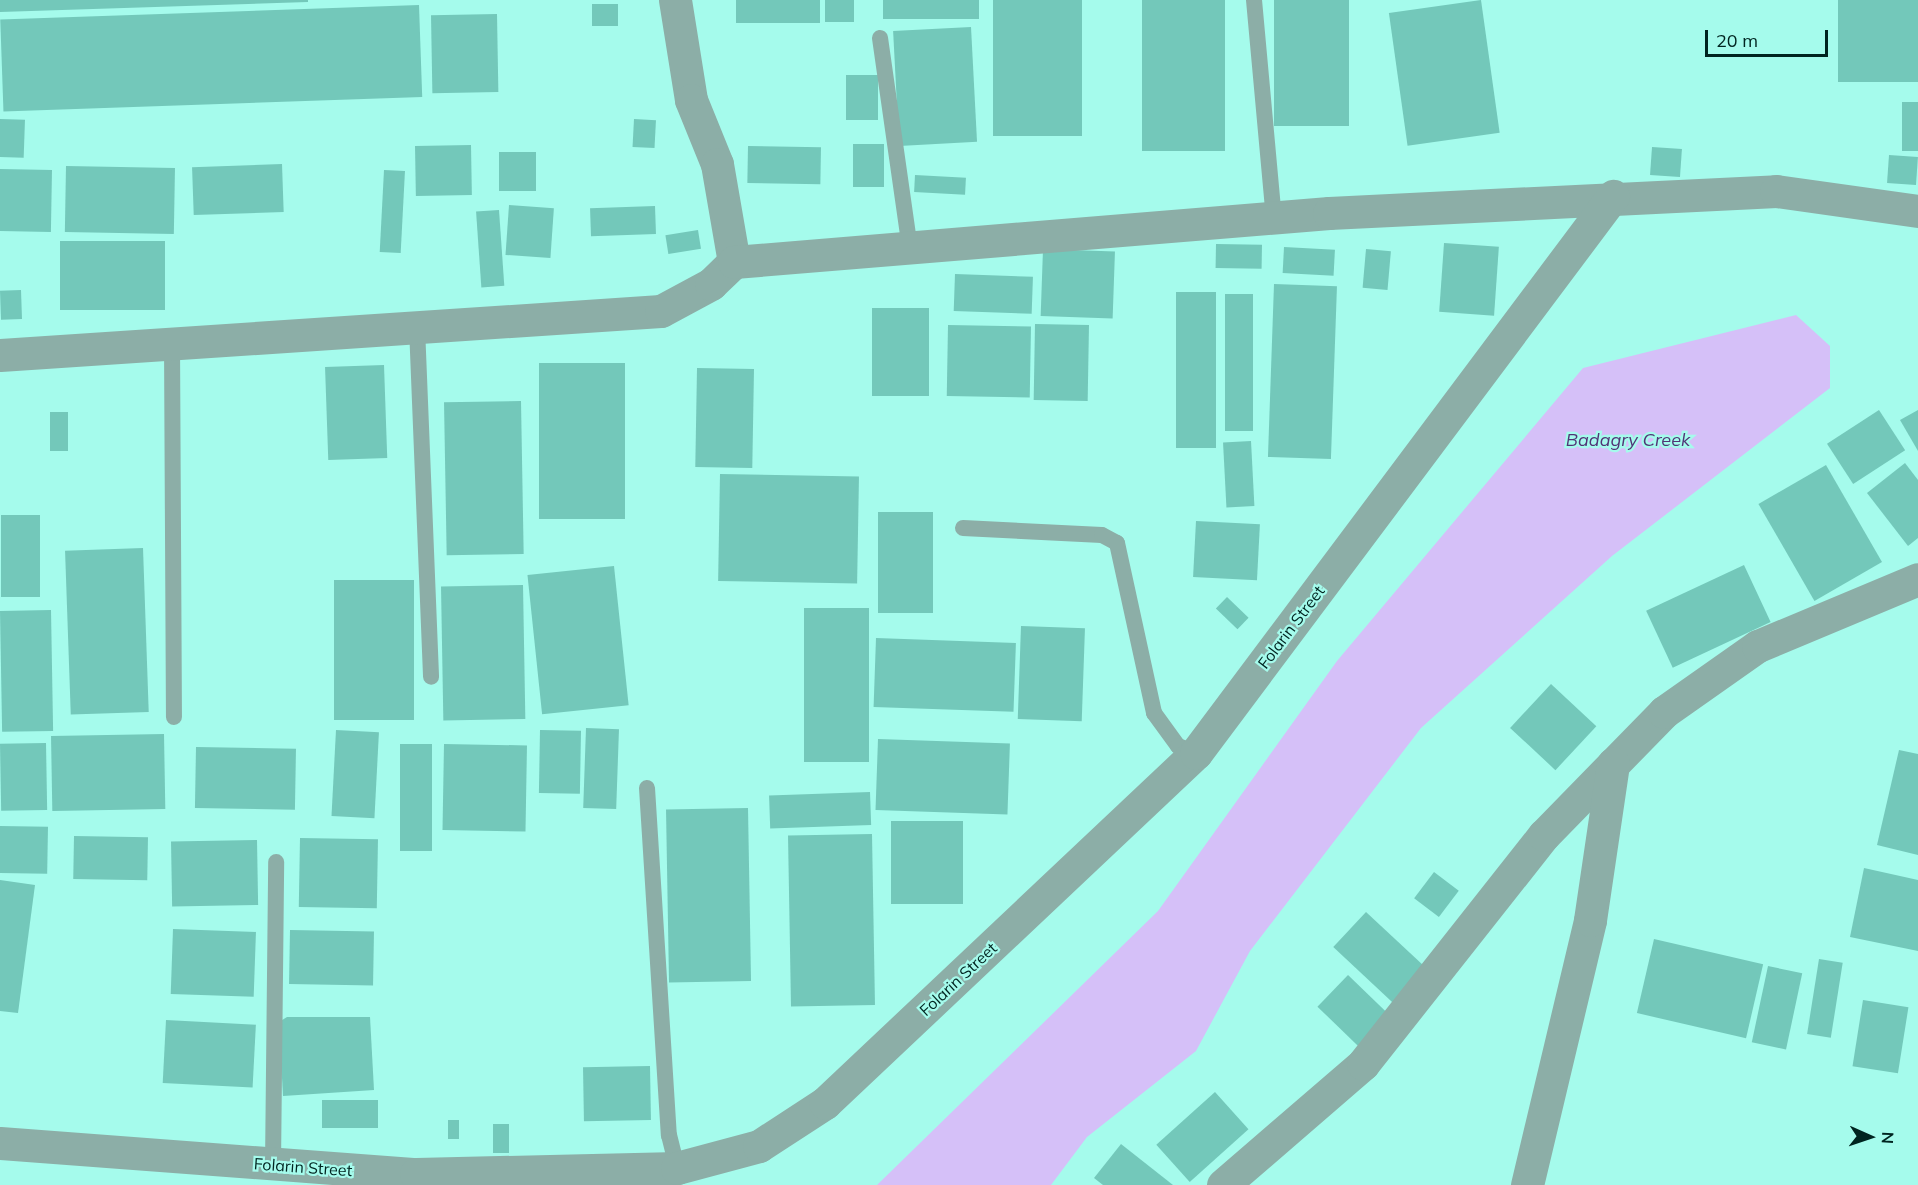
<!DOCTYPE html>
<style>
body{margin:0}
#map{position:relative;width:1918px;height:1185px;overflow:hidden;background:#a5fbec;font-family:Mulish,sans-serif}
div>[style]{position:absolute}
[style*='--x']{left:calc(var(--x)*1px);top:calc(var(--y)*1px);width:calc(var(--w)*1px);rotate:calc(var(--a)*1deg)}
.water>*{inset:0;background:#d5c0f8}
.building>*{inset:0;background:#73c8ba;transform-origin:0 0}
.service>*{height:16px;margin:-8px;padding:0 8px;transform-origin:8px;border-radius:8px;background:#8caea7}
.minor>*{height:33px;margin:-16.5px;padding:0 16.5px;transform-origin:16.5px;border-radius:16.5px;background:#8caea7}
span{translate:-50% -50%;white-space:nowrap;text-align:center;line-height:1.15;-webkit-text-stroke:4.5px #a5fbec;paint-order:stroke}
.street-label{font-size:16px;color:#002420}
.water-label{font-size:18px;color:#523476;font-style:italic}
.north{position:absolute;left:1840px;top:1107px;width:60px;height:60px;-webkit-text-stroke:4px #a5fbec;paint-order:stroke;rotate:93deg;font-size:16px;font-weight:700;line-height:24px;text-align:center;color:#002420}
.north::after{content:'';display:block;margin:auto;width:21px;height:27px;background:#002420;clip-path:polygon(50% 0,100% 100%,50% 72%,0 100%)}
.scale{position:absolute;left:1705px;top:30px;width:123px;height:27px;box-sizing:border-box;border:3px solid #002420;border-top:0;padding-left:8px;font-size:18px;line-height:21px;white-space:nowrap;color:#002420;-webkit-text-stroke:4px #a5fbec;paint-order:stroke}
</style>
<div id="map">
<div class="water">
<i style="clip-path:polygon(1796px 315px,1830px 346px,1830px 388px,1612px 556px,1421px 728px,1250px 951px,1196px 1051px,1087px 1137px,1051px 1185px,877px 1185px,1158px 911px,1337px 661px,1583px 368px)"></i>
</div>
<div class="building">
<i style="clip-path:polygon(0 0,308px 0,308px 2px,0 12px)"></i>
<i style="left:736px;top:0;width:84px;height:23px"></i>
<i style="left:825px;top:0;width:29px;height:22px"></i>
<i style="left:883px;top:0;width:96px;height:19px"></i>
<i style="left:993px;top:0;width:89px;height:136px"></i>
<i style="left:1142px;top:0;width:83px;height:151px"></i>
<i style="left:1274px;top:0;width:75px;height:126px"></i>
<i style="left:1481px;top:0;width:134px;height:93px;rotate:82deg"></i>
<i style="left:1838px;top:0;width:80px;height:82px"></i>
<i style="left:592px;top:4px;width:26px;height:22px"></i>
<i style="left:419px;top:5px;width:92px;height:419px;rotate:88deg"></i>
<i style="left:497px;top:14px;width:78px;height:66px;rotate:89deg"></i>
<i style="left:971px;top:27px;width:115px;height:78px;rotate:87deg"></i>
<i style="left:846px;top:75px;width:32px;height:45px"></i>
<i style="left:1902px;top:102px;width:16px;height:49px"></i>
<i style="left:0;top:119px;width:25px;height:38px;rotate:2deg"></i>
<i style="left:634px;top:119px;width:22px;height:28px;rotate:3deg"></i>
<i style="left:853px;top:144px;width:31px;height:43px"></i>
<i style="left:471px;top:145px;width:50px;height:56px;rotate:89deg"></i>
<i style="left:748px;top:146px;width:73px;height:37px;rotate:1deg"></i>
<i style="left:1652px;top:147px;width:30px;height:28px;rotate:4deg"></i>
<i style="left:499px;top:152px;width:37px;height:39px"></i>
<i style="left:1889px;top:155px;width:29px;height:28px;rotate:4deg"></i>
<i style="left:282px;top:164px;width:48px;height:90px;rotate:88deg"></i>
<i style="left:66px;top:166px;width:109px;height:66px;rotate:1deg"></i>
<i style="left:0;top:169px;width:52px;height:62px;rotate:1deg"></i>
<i style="left:384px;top:170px;width:21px;height:82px;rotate:3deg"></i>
<i style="left:915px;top:175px;width:51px;height:17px;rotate:3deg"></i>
<i style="left:509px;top:205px;width:45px;height:50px;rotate:4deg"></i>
<i style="left:655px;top:206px;width:28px;height:65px;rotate:88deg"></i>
<i style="left:499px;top:210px;width:76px;height:23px;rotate:86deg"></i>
<i style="left:698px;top:230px;width:19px;height:33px;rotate:81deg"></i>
<i style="left:60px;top:241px;width:105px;height:69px"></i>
<i style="left:1444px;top:243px;width:55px;height:69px;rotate:4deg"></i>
<i style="left:1216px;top:244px;width:46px;height:24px;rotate:1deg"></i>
<i style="left:1284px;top:247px;width:51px;height:26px;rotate:3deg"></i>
<i style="left:1043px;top:249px;width:72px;height:67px;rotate:2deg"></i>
<i style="left:1366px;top:249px;width:25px;height:39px;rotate:5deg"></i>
<i style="left:955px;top:274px;width:78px;height:37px;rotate:2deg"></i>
<i style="left:1274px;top:284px;width:63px;height:173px;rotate:2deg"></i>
<i style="left:21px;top:290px;width:29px;height:21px;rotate:88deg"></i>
<i style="left:1176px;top:292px;width:40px;height:156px"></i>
<i style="left:1225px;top:294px;width:28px;height:137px"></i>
<i style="left:872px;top:308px;width:57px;height:88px"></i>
<i style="left:1035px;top:324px;width:54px;height:76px;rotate:1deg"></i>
<i style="left:948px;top:325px;width:83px;height:71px;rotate:1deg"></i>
<i style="left:539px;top:363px;width:86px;height:156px"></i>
<i style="left:384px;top:365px;width:93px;height:59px;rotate:88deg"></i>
<i style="left:754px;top:369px;width:99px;height:57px;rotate:91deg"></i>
<i style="left:521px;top:401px;width:153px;height:77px;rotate:89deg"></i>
<i style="left:1879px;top:410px;width:48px;height:62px;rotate:57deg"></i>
<i style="clip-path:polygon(1918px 410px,1918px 451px,1900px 420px)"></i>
<i style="left:50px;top:412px;width:18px;height:39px"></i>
<i style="left:1251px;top:441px;width:65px;height:28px;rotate:87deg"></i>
<i style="clip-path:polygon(1905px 463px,1918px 480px,1918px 538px,1908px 546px,1867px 493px)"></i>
<i style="left:1826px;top:465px;width:112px;height:78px;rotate:60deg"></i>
<i style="left:720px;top:474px;width:139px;height:107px;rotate:1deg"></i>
<i style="left:878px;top:512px;width:55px;height:101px"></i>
<i style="left:1px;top:515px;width:39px;height:82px"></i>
<i style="left:1196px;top:521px;width:64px;height:56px;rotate:3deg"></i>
<i style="left:143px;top:548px;width:164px;height:78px;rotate:88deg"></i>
<i style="left:1744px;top:565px;width:63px;height:108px;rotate:65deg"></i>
<i style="left:614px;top:566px;width:140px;height:87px;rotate:84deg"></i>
<i style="left:334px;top:580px;width:80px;height:140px"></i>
<i style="left:523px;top:585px;width:134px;height:82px;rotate:89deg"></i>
<i style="left:1227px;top:597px;width:30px;height:16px;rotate:44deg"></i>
<i style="left:869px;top:608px;width:154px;height:65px;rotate:90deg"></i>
<i style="left:51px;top:610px;width:121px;height:51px;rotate:89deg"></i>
<i style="left:1021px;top:626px;width:64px;height:93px;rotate:2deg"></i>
<i style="left:876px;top:638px;width:140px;height:69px;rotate:2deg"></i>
<i style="left:1551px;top:684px;width:62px;height:60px;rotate:43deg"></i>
<i style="left:586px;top:728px;width:33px;height:80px;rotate:2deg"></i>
<i style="left:336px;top:730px;width:43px;height:86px;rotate:3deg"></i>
<i style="left:540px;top:730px;width:41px;height:63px;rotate:1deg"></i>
<i style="left:164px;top:734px;width:75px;height:113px;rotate:89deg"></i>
<i style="left:878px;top:739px;width:132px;height:71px;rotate:2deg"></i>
<i style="left:46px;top:743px;width:67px;height:46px;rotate:89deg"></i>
<i style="left:400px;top:744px;width:32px;height:107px"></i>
<i style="left:444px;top:744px;width:83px;height:86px;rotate:1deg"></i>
<i style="left:196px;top:747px;width:100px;height:61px;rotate:1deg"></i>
<i style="clip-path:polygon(1899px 750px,1918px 754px,1918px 855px,1877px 845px)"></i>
<i style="left:870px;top:792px;width:33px;height:101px;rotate:88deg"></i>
<i style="left:748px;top:808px;width:173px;height:82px;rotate:89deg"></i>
<i style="left:891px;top:821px;width:72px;height:83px"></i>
<i style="left:0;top:826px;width:48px;height:47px;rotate:1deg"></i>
<i style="left:872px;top:834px;width:171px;height:84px;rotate:89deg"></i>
<i style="left:74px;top:836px;width:74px;height:43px;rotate:1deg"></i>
<i style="left:300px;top:838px;width:78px;height:69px;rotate:1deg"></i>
<i style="left:257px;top:840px;width:65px;height:86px;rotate:89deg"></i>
<i style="clip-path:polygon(1864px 868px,1918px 880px,1918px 951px,1850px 937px)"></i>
<i style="left:1434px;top:872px;width:31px;height:33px;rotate:37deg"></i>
<i style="clip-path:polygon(0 880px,35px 885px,18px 1013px,0 1011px)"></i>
<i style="left:1366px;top:912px;width:83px;height:48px;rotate:43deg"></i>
<i style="left:173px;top:929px;width:83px;height:65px;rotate:2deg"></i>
<i style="left:290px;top:930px;width:84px;height:54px;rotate:1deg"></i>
<i style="left:1654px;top:939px;width:112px;height:76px;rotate:13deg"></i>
<i style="left:1819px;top:959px;width:24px;height:76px;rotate:9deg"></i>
<i style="left:1768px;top:966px;width:35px;height:78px;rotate:12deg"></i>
<i style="left:1348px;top:975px;width:63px;height:44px;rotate:44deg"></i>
<i style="left:1863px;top:1000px;width:46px;height:67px;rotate:9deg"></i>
<i style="clip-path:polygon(287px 1017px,370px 1017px,374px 1090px,283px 1096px,279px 1022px)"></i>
<i style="left:166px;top:1020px;width:90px;height:63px;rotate:3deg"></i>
<i style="left:650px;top:1066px;width:54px;height:67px;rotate:89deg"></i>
<i style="left:1215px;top:1092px;width:50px;height:79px;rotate:48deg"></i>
<i style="left:322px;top:1100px;width:56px;height:28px"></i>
<i style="left:448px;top:1120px;width:11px;height:19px"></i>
<i style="left:493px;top:1124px;width:16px;height:29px"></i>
<i style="clip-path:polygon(1121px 1144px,1173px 1185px,1103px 1185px,1094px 1178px)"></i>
</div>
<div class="service">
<i style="--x:1254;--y:0;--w:219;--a:84.8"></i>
<i style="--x:880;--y:38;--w:212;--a:81.9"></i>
<i style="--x:417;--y:327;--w:350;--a:87.7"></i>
<i style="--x:172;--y:343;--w:374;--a:89.7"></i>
<i style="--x:963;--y:528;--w:139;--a:2.9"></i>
<i style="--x:1102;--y:535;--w:17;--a:28"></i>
<i style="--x:1117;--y:543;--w:174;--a:77.7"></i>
<i style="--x:1154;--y:713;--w:41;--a:54"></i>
<i style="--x:1178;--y:746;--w:19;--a:21"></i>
<i style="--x:647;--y:788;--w:348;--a:86.4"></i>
<i style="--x:669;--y:1135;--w:34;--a:76"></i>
<i style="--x:273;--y:1166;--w:304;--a:-89.4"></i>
</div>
<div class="minor">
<i style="--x:675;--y:0;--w:101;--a:80.9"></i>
<i style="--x:691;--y:100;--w:69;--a:67.9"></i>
<i style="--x:717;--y:164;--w:99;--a:80.2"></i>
<i style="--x:0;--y:355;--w:662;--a:-3.81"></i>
<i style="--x:661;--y:311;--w:57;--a:-28.4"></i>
<i style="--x:711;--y:284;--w:32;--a:-44"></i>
<i style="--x:734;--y:262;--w:597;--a:-4.71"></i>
<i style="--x:1329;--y:213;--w:448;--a:-2.8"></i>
<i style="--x:1776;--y:191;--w:143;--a:8"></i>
<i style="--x:0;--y:1143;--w:417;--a:4.3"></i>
<i style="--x:416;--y:1174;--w:261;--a:-1.3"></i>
<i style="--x:677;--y:1168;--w:85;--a:-15"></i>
<i style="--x:759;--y:1146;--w:79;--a:-33.1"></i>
<i style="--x:825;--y:1103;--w:510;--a:-43.33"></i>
<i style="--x:1196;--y:753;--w:696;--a:-53.18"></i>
<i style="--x:1223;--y:1185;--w:185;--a:-40.8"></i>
<i style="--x:1363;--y:1064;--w:292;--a:-51.7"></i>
<i style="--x:1544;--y:835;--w:172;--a:-45.7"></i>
<i style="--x:1664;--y:712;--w:115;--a:-35.1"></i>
<i style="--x:1758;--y:646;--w:173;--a:-22.7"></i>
<i style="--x:1527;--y:1185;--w:272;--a:-76.6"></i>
<i style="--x:1590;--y:920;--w:158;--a:-81.6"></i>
</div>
<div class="street-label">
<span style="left:1291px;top:627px;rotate:-53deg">Folarin Street</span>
<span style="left:958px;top:979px;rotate:-43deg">Folarin Street</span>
<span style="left:303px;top:1167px;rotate:4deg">Folarin Street</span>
</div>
<div class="water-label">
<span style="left:1628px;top:440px">Badagry Creek</span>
</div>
<div class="north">N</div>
<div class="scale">20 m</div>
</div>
